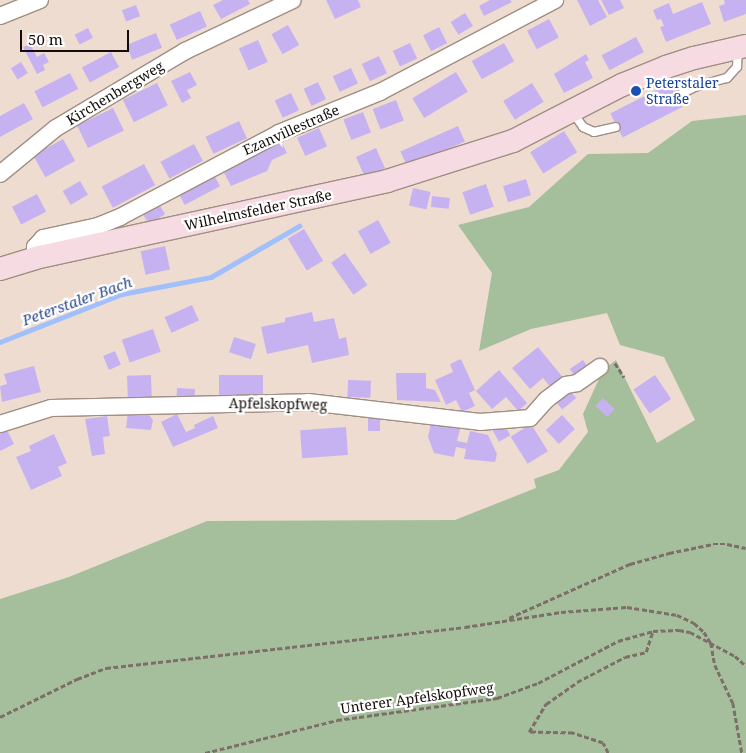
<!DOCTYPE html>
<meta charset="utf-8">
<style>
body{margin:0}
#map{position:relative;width:746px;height:753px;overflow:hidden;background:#efdcd0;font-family:"Noto Serif",serif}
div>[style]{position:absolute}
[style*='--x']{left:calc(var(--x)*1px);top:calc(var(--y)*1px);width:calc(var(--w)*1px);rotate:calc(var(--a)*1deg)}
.green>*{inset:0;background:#a5be9c}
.stream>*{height:4.5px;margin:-2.25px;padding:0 2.25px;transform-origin:2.25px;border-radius:2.25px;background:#a1bffa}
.building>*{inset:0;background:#c7b2f1;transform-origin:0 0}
.path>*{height:2.5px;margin-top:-1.25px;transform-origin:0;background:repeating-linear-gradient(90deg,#7c6f68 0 5px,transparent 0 7.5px)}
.roads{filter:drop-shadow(1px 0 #9f8e82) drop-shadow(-1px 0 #9f8e82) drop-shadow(0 1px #9f8e82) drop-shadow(0 -1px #9f8e82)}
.service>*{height:8px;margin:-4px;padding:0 4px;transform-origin:4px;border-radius:4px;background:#fff}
.minor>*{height:16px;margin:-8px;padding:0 8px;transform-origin:8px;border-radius:8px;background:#fff}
.secondary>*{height:22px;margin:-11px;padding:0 11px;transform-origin:11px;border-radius:11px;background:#f7dbe2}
.dots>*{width:14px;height:14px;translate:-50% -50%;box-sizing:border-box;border:2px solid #fff;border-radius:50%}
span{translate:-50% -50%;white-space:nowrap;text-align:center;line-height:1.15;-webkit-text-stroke:4.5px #fff;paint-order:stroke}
.transit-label{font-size:14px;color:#164399}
.left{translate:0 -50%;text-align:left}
.street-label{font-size:14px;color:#130d09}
.water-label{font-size:15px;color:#2b498e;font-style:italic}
.scale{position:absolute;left:20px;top:30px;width:109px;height:22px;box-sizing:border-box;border:2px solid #130d09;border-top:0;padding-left:6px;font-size:15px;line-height:18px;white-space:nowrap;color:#130d09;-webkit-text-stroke:4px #fff;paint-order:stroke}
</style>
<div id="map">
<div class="green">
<i style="clip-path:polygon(746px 115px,746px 753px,0 753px,0 599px,69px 577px,207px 521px,455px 520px,536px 488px,534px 479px,559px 470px,588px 432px,583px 414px,603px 370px,616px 360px,657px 443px,695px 420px,664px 357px,620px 345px,607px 313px,531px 329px,479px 351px,492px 273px,458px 225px,529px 207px,588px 154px,648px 153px,692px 121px)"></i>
</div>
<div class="stream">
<i style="--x:0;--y:342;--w:131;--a:-21.5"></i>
<i style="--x:122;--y:294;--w:91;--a:-10.8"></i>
<i style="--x:211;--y:277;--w:102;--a:-30.1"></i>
</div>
<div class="building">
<i style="clip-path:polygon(223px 0,248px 0,250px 4px,221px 19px,213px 5px)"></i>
<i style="clip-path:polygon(326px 0,358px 0,361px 7px,335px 19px)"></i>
<i style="clip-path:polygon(490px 0,510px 0,512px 2px,484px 16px,479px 6px)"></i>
<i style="clip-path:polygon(577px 0,598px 0,607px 17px,590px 26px)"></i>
<i style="clip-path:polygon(601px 0,620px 0,624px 8px,609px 15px)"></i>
<i style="clip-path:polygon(724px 0,746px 0,746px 14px,724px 22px,719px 6px,725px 4px)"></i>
<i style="clip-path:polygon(702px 2px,711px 24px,666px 42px,660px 27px,664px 26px,661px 19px,657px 20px,653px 10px,669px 3px,673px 14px)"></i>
<i style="left:136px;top:5px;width:12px;height:15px;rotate:70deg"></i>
<i style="left:200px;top:11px;width:17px;height:33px;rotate:66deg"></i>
<i style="left:465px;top:13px;width:15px;height:17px;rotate:58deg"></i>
<i style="left:549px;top:19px;width:21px;height:25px;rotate:62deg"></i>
<i style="left:288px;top:25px;width:23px;height:19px;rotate:61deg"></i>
<i style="left:439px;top:27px;width:18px;height:18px;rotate:63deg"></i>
<i style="left:88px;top:28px;width:11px;height:15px;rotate:63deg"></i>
<i style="left:156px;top:33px;width:16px;height:32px;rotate:68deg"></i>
<i style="left:636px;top:37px;width:17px;height:39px;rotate:62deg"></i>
<i style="left:258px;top:40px;width:24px;height:21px;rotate:66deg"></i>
<i style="left:410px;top:43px;width:17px;height:19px;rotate:65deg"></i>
<i style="left:504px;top:43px;width:21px;height:37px;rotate:61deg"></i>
<i style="clip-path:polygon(30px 44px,37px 57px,44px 53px,49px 62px,43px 65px,45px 70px,37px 74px,23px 47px)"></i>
<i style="left:111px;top:52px;width:17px;height:33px;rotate:62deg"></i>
<i style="clip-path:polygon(586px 54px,589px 60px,585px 62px,593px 78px,564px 93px,554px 74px)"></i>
<i style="left:379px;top:56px;width:19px;height:19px;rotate:65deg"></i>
<i style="left:21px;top:62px;width:13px;height:12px;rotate:58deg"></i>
<i style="left:351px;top:68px;width:17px;height:20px;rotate:66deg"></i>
<i style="clip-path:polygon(190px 72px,197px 85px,187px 90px,191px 98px,182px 103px,171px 81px)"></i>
<i style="left:456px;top:72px;width:23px;height:51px;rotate:59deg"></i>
<i style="left:70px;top:73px;width:18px;height:40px;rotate:63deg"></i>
<i style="left:318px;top:82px;width:19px;height:16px;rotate:65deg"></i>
<i style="left:157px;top:83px;width:25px;height:38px;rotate:64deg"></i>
<i style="left:532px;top:83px;width:22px;height:34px;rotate:58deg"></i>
<i style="left:670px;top:83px;width:27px;height:67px;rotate:63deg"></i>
<i style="left:291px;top:93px;width:19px;height:18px;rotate:65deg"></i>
<i style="left:396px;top:100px;width:22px;height:25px;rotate:69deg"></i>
<i style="clip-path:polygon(24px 103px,33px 119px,0 137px,0 116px)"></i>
<i style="left:113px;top:108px;width:25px;height:40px;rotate:64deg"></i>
<i style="left:363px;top:112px;width:22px;height:21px;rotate:69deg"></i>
<i style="left:239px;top:121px;width:19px;height:37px;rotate:65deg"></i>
<i style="left:458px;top:126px;width:17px;height:63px;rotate:66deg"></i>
<i style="left:319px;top:128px;width:20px;height:24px;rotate:66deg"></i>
<i style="left:564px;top:131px;width:25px;height:40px;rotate:58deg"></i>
<i style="left:63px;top:139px;width:25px;height:34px;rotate:61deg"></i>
<i style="clip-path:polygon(280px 139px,287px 153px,272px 160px,267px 171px,231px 186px,220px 165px)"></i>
<i style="left:194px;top:144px;width:19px;height:38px;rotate:62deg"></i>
<i style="left:376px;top:148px;width:22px;height:22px;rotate:66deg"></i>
<i style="left:144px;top:164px;width:24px;height:48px;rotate:62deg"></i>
<i style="left:213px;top:173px;width:15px;height:40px;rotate:62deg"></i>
<i style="left:526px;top:179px;width:17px;height:24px;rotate:73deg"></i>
<i style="left:80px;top:181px;width:16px;height:20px;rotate:60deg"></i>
<i style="left:486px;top:184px;width:24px;height:25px;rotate:71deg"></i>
<i style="left:413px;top:188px;width:18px;height:18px;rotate:13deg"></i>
<i style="left:37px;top:194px;width:20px;height:28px;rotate:63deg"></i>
<i style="left:432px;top:196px;width:18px;height:11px;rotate:6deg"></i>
<i style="left:159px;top:204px;width:12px;height:19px;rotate:59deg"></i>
<i style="left:378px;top:220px;width:26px;height:23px;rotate:61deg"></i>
<i style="left:304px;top:229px;width:37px;height:19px;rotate:59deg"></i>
<i style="left:165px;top:246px;width:24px;height:25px;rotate:78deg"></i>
<i style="left:345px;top:253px;width:39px;height:17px;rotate:55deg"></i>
<i style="left:192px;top:305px;width:17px;height:30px;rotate:66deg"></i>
<i style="clip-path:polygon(312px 312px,314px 322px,334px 318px,339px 339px,346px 337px,349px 355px,312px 363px,308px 345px,267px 354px,261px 327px,285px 322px,285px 318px)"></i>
<i style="left:153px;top:329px;width:24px;height:33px;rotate:71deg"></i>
<i style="left:234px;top:337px;width:23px;height:16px;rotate:18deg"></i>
<i style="clip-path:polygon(538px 347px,565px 380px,553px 390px,543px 378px,530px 389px,512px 368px)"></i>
<i style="left:115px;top:351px;width:15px;height:13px;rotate:67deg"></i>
<i style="clip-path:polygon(461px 359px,475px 390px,469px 393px,475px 406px,462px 412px,456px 400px,446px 405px,435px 380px,453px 372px,450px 364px)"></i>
<i style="left:583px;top:360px;width:11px;height:16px;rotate:56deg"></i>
<i style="clip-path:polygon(34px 366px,41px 392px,2px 402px,0 386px,7px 384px,4px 374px)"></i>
<i style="clip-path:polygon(499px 370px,527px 403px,518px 411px,506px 397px,492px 409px,476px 391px)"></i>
<i style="clip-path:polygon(396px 373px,426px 373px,426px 388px,435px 390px,441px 402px,397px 400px)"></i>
<i style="left:151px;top:375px;width:25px;height:24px;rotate:88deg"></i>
<i style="left:219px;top:375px;width:44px;height:24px"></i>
<i style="left:655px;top:375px;width:29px;height:26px;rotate:56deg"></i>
<i style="left:348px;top:380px;width:23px;height:17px;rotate:2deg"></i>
<i style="left:177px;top:388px;width:18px;height:13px;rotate:3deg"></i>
<i style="left:568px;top:388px;width:13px;height:18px;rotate:51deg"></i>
<i style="left:603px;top:398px;width:16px;height:11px;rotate:43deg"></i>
<i style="clip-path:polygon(128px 411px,146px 411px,153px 420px,151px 430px,126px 428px)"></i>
<i style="clip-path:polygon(177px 414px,186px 432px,195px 428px,194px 425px,213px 416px,218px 428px,173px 447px,161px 422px)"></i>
<i style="left:562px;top:415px;width:19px;height:22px;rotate:47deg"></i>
<i style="clip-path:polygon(107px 416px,110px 436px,103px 437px,105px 454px,92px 456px,85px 419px)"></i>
<i style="left:368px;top:417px;width:12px;height:14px"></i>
<i style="clip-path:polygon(431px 423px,460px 429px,457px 441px,467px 443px,470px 431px,488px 435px,497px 454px,495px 462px,464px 459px,466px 449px,456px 447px,454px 457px,434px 453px,428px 437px)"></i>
<i style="clip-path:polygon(4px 424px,14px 444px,0 451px,0 426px)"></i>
<i style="left:504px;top:424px;width:13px;height:13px;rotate:61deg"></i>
<i style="left:531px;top:424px;width:32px;height:24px;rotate:58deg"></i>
<i style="left:346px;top:427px;width:28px;height:46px;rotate:86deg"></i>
<i style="clip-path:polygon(54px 434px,67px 463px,58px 467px,62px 476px,31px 490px,16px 457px,31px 451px,29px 446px)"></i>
</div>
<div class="path">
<i style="--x:615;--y:363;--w:17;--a:57"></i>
<i style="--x:509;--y:618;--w:133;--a:-24.1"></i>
<i style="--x:630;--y:564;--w:41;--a:-15.8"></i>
<i style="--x:669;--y:553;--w:45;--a:-11.6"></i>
<i style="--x:713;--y:544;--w:14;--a:0"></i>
<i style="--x:727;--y:544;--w:19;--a:12"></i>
<i style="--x:0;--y:717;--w:86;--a:-26.3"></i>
<i style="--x:77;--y:679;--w:31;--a:-21"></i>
<i style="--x:106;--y:668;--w:361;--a:-6.5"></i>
<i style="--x:465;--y:627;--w:97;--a:-8.9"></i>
<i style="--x:561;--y:612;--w:66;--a:-4.3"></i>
<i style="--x:627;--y:607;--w:51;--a:9.1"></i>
<i style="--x:677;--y:615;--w:19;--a:25"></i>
<i style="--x:694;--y:623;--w:13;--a:42"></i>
<i style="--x:704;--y:632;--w:13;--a:58"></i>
<i style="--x:711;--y:643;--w:22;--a:80"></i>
<i style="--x:715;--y:665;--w:42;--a:64.7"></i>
<i style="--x:733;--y:703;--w:51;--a:79.8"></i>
<i style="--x:205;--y:753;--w:136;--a:-14"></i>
<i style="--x:337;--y:720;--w:162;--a:-7.8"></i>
<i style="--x:497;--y:698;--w:44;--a:-20.1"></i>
<i style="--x:538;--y:683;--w:90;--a:-27.7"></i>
<i style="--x:618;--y:641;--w:36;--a:-16"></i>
<i style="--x:653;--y:631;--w:26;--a:-2"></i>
<i style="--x:679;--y:630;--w:11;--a:10"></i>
<i style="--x:690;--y:632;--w:51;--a:28.1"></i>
<i style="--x:735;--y:656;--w:15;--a:42"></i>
<i style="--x:608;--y:753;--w:11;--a:-117"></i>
<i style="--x:603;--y:743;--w:32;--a:-162"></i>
<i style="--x:573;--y:733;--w:44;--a:-178.7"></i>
<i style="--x:529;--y:732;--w:33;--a:-59"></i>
<i style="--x:546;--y:704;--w:38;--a:-35"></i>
<i style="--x:577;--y:682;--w:54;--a:-27.5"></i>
<i style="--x:625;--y:657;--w:22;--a:-13"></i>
<i style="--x:646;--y:652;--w:22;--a:-72"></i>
</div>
<div class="roads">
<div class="service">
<i style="--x:679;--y:95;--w:18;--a:-27"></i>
<i style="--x:695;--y:87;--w:33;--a:-16"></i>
<i style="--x:727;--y:78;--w:15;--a:-48"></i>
<i style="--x:737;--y:67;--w:18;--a:-87"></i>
<i style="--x:573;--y:113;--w:17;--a:54"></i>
<i style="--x:583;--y:127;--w:12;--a:24"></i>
<i style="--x:594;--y:132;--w:22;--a:-13"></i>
</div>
<div class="minor">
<i style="--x:0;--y:16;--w:43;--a:-21.8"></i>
<i style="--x:0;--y:174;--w:72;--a:-39.4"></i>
<i style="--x:56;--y:128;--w:150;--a:-30.8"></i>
<i style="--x:185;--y:51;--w:119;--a:-25.3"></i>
<i style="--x:35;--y:258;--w:11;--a:-90"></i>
<i style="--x:35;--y:247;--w:12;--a:-48"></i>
<i style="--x:43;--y:238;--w:56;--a:-12.3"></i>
<i style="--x:98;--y:226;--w:24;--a:-22"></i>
<i style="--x:120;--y:217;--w:180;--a:-27.8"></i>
<i style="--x:279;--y:133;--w:109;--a:-22.1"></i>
<i style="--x:380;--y:92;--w:198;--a:-27.7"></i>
<i style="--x:0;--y:424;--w:53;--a:-17.4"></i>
<i style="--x:51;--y:408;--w:257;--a:-1.3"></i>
<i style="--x:308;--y:402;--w:173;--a:6.6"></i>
<i style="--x:480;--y:422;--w:50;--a:-4.6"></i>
<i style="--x:530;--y:418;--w:24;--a:-48"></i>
<i style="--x:546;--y:400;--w:25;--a:-37"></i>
<i style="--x:566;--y:385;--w:11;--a:-10"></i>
<i style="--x:577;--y:383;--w:28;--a:-35"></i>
</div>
<div class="secondary">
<i style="--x:0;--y:269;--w:37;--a:-17"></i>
<i style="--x:35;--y:258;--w:360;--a:-12.3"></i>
<i style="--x:387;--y:181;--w:132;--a:-17.6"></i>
<i style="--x:513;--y:141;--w:123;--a:-27.2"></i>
<i style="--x:622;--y:85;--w:48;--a:-22.2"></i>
<i style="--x:666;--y:67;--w:29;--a:-18"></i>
<i style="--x:694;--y:58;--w:53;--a:-13"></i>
</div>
</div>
<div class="dots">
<i style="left:636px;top:91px;background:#1a4fb4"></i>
</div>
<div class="transit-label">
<span class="left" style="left:646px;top:91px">Peterstaler<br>Straße</span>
</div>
<div class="street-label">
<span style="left:115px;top:93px;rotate:-31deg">Kirchenbergweg</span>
<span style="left:291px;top:130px;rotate:-24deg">Ezanvillestraße</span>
<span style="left:258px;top:210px;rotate:-12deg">Wilhelmsfelder Straße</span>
<span style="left:278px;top:404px;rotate:1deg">Apfelskopfweg</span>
<span style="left:417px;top:698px;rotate:-8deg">Unterer Apfelskopfweg</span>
</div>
<div class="water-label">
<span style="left:77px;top:301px;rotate:-20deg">Peterstaler Bach</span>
</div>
<div class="scale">50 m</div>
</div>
